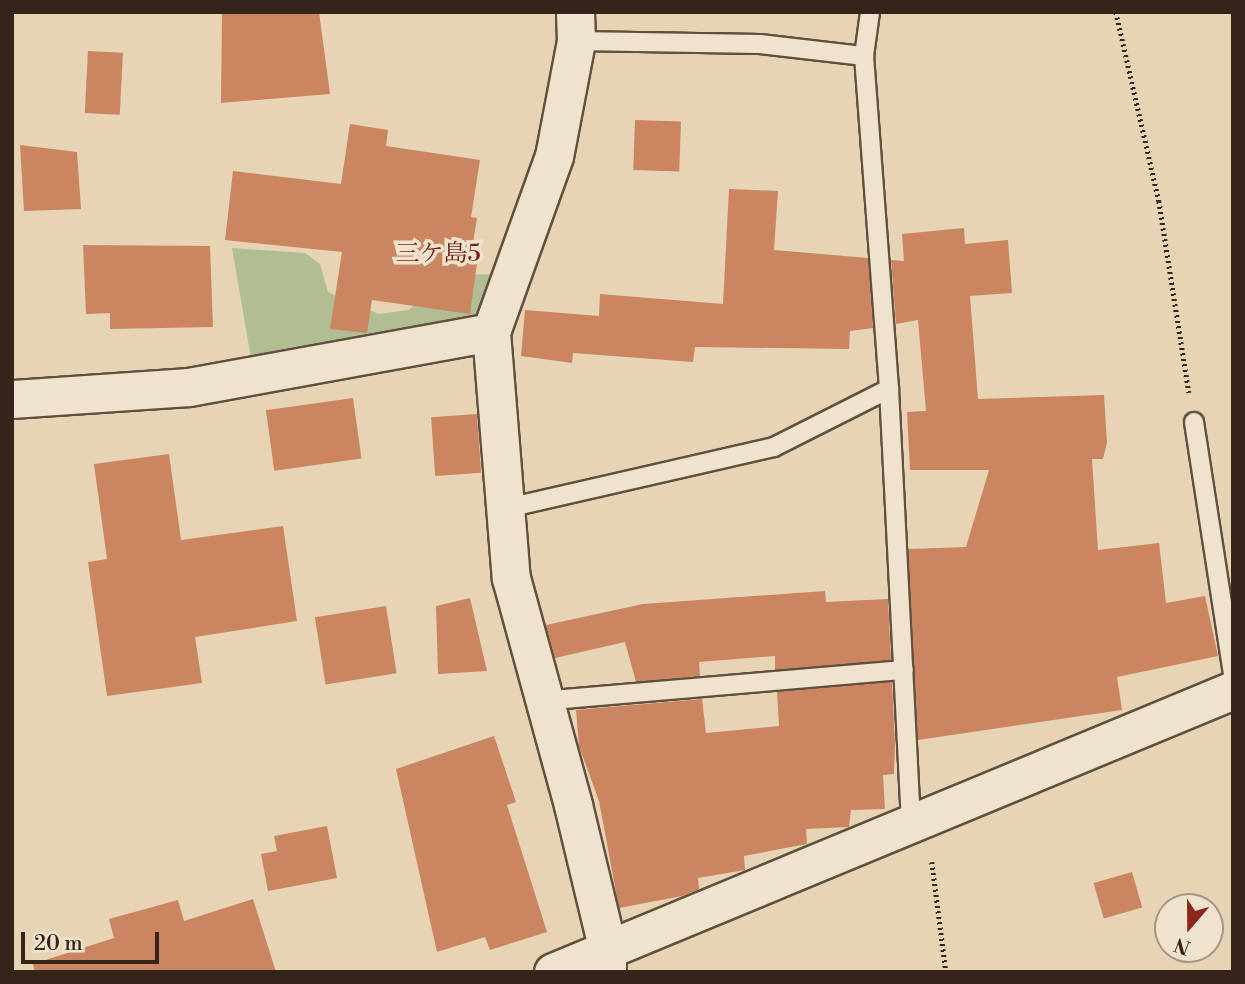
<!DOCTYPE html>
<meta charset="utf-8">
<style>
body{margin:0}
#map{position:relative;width:1245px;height:984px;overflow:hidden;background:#e6d4b4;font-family:"Libre Bodoni","Noto Serif JP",serif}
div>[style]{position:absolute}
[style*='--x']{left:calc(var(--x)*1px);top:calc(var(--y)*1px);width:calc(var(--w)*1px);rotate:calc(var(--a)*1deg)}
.green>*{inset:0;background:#b0be91}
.building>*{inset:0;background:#cc8561;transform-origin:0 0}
.path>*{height:4.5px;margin-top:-2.25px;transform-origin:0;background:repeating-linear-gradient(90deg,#35241a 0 2px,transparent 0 5.5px)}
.roads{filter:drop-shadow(2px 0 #615040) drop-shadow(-2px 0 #615040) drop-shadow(0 2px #615040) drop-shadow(0 -2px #615040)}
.service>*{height:18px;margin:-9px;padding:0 9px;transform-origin:9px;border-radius:9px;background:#efe3ce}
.minor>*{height:37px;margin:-18.5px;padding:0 18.5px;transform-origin:18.5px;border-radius:18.5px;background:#efe3ce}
span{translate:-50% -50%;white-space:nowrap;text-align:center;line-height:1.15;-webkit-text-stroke:7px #efe3ce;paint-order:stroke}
.neighbourhood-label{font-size:24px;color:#7a1f14}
.frame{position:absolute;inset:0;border:14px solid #35241a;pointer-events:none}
.north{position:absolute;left:1154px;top:893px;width:70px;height:70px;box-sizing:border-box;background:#efe3ce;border:2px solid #a59786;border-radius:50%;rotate:200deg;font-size:19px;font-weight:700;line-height:28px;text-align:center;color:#35241a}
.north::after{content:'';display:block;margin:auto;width:24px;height:32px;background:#8f2418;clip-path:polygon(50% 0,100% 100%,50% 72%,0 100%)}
.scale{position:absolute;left:21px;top:932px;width:138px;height:32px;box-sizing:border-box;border:4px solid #35241a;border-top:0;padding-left:9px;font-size:21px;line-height:24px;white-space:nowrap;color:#35241a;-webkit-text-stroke:5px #efe3ce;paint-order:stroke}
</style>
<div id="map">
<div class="green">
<i style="clip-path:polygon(232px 248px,305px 253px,320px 264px,328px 292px,379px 314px,408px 310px,459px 275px,494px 274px,484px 305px,468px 322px,252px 364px)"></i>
</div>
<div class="building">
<i style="clip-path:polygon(222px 12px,319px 12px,330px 94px,221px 103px)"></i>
<i style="left:88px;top:51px;width:35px;height:62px;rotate:3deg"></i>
<i style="left:635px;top:120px;width:46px;height:50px;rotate:2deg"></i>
<i style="clip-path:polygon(350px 124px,388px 130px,386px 146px,480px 160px,471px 217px,477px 218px,472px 249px,479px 249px,470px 314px,372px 300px,367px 333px,330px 329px,342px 252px,225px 240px,233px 171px,341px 184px)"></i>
<i style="clip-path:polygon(20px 145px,77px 152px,81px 209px,24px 211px)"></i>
<i style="clip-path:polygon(729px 189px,778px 191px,774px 250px,868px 258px,873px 328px,850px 331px,849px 349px,695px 347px,693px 362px,573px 353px,572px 363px,521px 356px,525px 310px,599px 316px,600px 294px,723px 304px)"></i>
<i style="clip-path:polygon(964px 228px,965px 244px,1008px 240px,1012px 293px,970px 296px,978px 399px,1104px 395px,1107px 443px,1103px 459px,1092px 459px,1098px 550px,1159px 543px,1166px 603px,1205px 596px,1218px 656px,1117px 677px,1122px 710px,918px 740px,908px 549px,966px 547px,989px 470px,910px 470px,907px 412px,926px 411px,918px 320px,896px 324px,891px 260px,904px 261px,902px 234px)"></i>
<i style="clip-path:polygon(83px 245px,210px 246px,213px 327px,110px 329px,110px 313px,86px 314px)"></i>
<i style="left:353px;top:398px;width:61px;height:88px;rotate:82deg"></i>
<i style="left:477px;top:414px;width:59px;height:46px;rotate:86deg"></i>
<i style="clip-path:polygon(169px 454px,181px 540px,283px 526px,297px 621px,195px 637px,202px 683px,107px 696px,88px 562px,107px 559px,94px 464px)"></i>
<i style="clip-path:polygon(825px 591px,826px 602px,888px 599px,891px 660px,775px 670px,775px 656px,699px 662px,700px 676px,636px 682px,625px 642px,555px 658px,546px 625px,643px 604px)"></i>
<i style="clip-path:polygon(470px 598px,487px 671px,438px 674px,436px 606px)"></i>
<i style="left:386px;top:606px;width:68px;height:72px;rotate:81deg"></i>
<i style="clip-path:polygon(892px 682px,895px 744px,894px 774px,883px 775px,885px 809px,851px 810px,849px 827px,806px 829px,807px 844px,744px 856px,745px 870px,698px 878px,699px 889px,682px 896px,619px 908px,599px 801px,579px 746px,576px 710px,702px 699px,706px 733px,779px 726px,777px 692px)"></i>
<i style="clip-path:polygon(494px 736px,516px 802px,507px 805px,547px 932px,490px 950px,485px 937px,437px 952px,396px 769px)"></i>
<i style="clip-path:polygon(327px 826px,337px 878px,268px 891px,261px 854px,277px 851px,274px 836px)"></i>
<i style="left:1132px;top:872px;width:37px;height:40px;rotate:74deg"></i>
<i style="clip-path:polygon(253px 899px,276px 972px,35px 972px,33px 964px,114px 938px,109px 919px,178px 900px,184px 921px)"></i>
</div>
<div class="path">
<i style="--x:1116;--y:12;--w:194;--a:77.2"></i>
<i style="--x:1159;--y:201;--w:194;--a:81.1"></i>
<i style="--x:932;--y:862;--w:111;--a:82.7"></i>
</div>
<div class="roads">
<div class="service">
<i style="--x:576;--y:41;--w:184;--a:0.9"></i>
<i style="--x:760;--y:44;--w:105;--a:6.6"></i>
<i style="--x:864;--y:56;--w:44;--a:-82.2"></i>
<i style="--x:864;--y:56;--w:334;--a:85.7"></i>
<i style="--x:889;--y:389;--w:438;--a:87.1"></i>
<i style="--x:1194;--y:422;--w:256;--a:81.2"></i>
<i style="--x:503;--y:509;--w:278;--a:-12.9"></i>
<i style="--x:774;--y:447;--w:129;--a:-26.8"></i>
<i style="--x:541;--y:701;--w:364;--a:-4.9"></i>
</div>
<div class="minor">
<i style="--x:575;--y:12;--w:29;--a:88"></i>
<i style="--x:576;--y:41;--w:117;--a:100.8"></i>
<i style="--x:554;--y:156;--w:187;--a:109.7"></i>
<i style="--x:491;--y:332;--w:247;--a:85.4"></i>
<i style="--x:511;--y:578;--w:235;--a:74.7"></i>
<i style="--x:573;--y:805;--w:146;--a:76.5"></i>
<i style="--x:607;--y:947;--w:25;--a:90"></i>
<i style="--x:12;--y:399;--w:177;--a:-3.9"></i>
<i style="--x:189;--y:387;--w:307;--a:-10.3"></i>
<i style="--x:553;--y:972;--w:736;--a:-22.52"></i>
</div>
</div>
<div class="neighbourhood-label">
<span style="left:438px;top:255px">三ケ島5</span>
</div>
<div class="frame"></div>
<div class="north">N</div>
<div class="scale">20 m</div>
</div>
